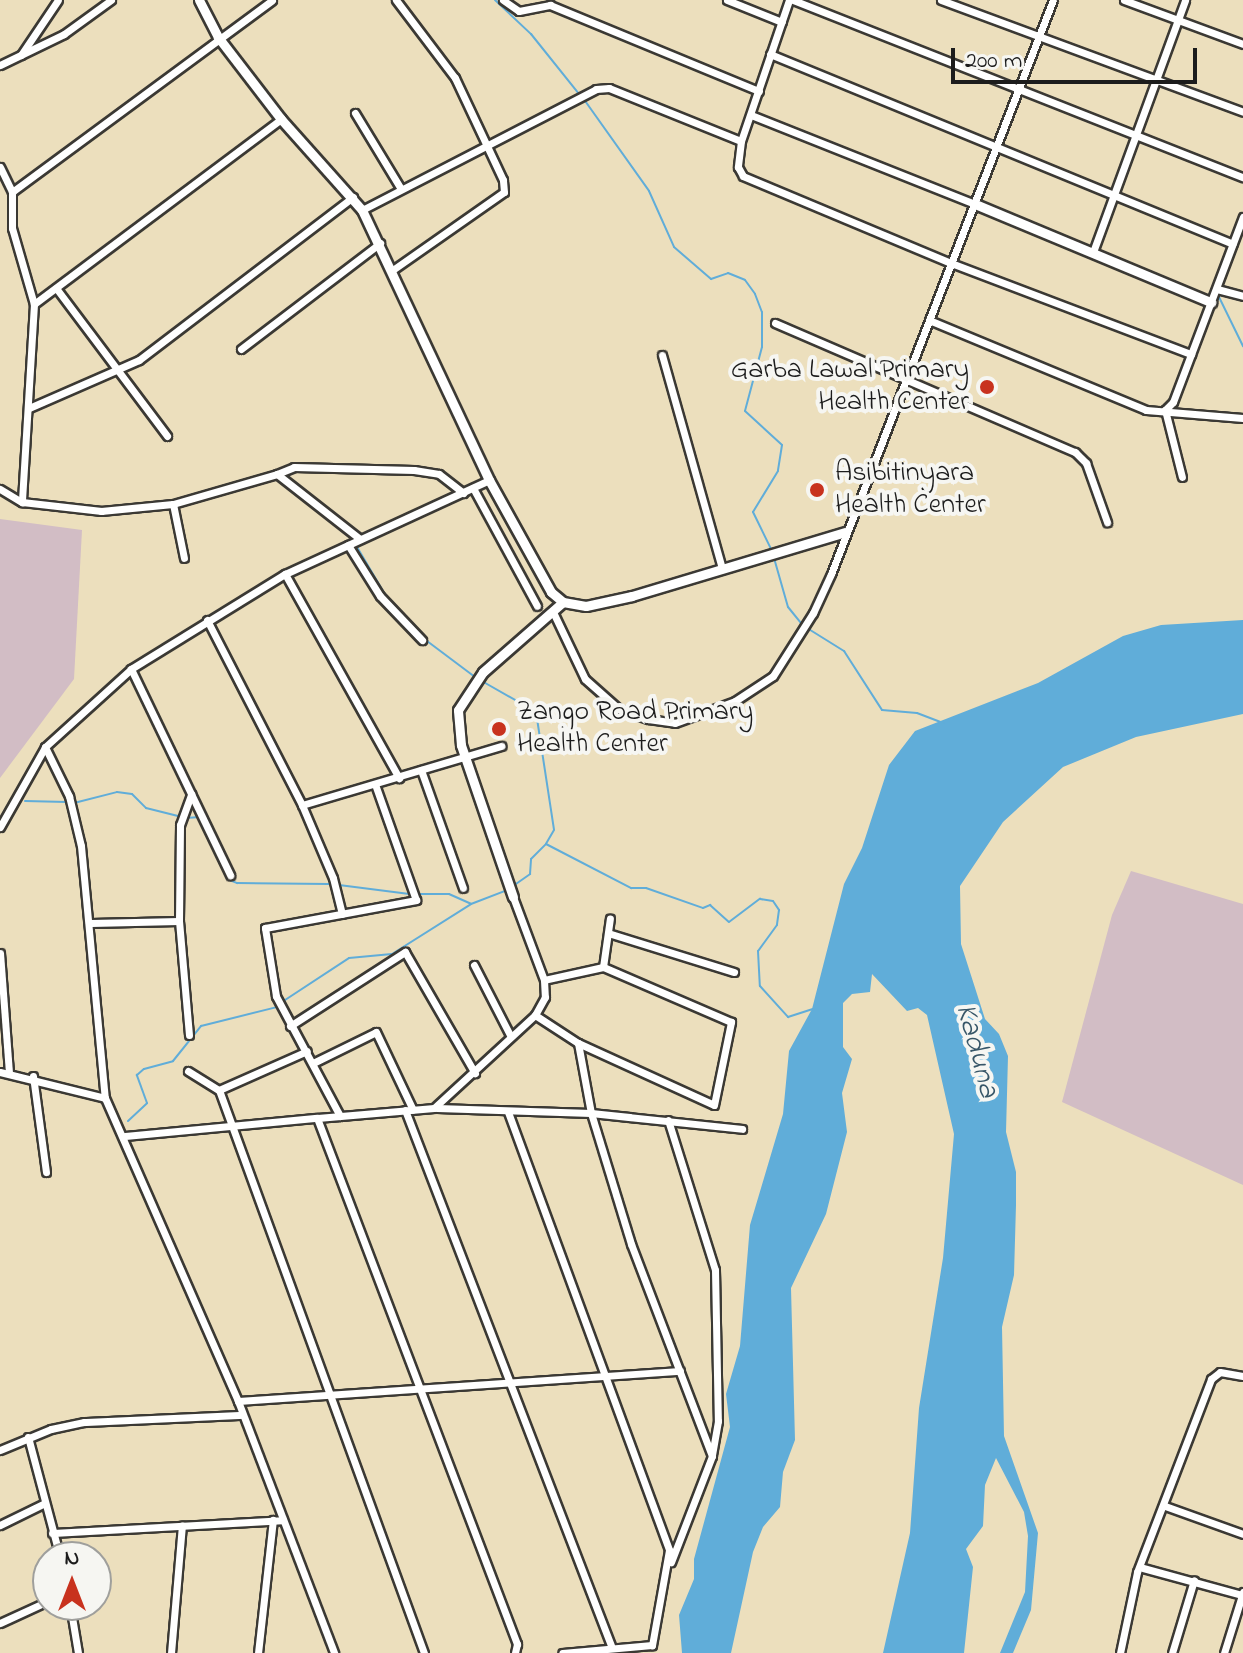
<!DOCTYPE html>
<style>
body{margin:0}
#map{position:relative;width:1243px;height:1653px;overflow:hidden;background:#ecdfbd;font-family:"Indie Flower",sans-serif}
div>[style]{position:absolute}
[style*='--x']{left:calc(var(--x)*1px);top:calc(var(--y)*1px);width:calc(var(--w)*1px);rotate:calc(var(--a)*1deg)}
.industrial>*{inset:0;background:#d2bdc5}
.water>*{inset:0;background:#60add9}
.stream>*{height:2px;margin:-1px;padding:0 1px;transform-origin:1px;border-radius:1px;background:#60add9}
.roads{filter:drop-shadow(2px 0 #3b3934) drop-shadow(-2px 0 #3b3934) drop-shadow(0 2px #3b3934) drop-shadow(0 -2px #3b3934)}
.minor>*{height:7px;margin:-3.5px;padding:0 3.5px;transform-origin:3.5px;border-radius:3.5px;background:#fff}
.tertiary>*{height:9px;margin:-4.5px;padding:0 4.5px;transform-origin:4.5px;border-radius:4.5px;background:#fff}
.dots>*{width:22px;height:22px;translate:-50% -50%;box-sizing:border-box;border:4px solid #f6f6f2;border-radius:50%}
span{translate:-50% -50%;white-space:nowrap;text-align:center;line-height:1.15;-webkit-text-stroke:8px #f6f6f2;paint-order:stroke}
.poi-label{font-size:28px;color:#1c1c1c}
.right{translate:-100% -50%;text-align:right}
.left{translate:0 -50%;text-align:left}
.water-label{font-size:30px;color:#375668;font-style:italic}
.north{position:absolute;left:32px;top:1541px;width:80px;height:80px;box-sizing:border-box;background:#f6f6f2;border:2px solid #9f9f9c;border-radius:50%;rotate:0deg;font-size:22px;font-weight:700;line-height:32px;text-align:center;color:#1c1c1c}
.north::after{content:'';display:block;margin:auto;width:28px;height:36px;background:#c8321e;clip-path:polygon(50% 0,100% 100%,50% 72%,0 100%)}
.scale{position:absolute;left:951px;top:48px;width:246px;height:36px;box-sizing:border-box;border:4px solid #1c1c1c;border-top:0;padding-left:10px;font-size:24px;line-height:28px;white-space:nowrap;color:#1c1c1c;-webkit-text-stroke:6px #f6f6f2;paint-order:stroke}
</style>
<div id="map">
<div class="industrial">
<i style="clip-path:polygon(0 519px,82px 530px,74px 679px,0 778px)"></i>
<i style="clip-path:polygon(1131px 871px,1243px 904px,1243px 1185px,1062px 1102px,1112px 915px)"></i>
</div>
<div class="water">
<i style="clip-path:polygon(1243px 620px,1243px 714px,1136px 737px,1063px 767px,1003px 822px,960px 886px,961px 944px,985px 1019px,999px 1034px,1008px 1056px,1006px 1132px,1016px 1172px,1016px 1205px,1014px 1275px,1002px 1327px,1004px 1436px,1038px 1533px,1031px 1610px,1013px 1653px,1000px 1653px,1025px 1592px,1028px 1536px,1024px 1512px,996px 1458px,985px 1485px,983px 1526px,966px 1549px,973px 1567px,964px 1653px,883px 1653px,910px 1533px,919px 1408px,943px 1258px,954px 1134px,927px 1015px,918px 1008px,907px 1011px,872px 974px,870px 992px,852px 994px,843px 1003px,843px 1047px,852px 1059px,842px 1093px,847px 1132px,826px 1214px,791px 1288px,795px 1440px,783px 1472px,780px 1507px,763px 1527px,753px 1552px,731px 1653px,682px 1653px,679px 1615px,694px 1579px,694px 1559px,730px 1427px,726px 1394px,740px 1346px,750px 1225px,783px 1114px,789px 1051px,812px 1009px,844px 884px,862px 848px,889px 765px,915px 731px,1038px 683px,1123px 636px,1161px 625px)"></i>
</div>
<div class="stream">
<i style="--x:495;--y:0;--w:50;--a:43.4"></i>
<i style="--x:531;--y:34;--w:77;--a:51.3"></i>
<i style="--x:583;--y:98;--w:114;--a:54.6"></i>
<i style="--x:649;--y:191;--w:61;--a:65.9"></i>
<i style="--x:674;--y:247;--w:49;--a:40.9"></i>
<i style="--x:711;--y:279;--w:18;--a:-19"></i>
<i style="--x:728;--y:273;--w:18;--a:22"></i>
<i style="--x:745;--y:280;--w:17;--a:54"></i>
<i style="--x:755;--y:294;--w:19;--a:69"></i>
<i style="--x:762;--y:312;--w:35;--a:90"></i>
<i style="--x:762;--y:347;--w:66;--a:104.9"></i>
<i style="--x:745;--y:411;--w:50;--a:42.6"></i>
<i style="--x:782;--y:445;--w:26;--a:99"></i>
<i style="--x:778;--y:471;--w:48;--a:121.4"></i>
<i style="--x:753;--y:512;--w:43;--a:64"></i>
<i style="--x:1218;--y:295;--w:57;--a:63.9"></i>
<i style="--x:357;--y:547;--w:59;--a:59.5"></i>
<i style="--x:774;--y:558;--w:51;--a:74.1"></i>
<i style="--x:788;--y:607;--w:22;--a:51"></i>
<i style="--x:807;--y:628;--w:44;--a:31.9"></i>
<i style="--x:844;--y:651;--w:70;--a:57.2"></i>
<i style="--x:882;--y:710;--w:35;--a:5"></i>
<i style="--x:917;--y:713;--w:28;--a:21"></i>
<i style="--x:423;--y:638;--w:65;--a:36.9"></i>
<i style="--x:480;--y:680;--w:64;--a:29.7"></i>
<i style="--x:536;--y:712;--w:119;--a:81.3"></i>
<i style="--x:554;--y:830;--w:16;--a:120"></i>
<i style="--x:25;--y:801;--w:42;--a:1.4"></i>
<i style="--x:74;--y:803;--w:44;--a:-14.3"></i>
<i style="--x:117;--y:792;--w:15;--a:8"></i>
<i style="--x:132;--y:794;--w:20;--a:45"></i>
<i style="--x:146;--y:808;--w:34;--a:14"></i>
<i style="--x:186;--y:818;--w:14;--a:-4"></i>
<i style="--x:212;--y:845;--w:37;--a:66"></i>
<i style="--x:227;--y:879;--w:11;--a:22"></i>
<i style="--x:237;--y:883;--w:92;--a:0.6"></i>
<i style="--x:339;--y:885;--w:71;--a:7.3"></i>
<i style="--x:513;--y:886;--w:21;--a:-35"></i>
<i style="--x:530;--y:874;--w:15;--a:-86"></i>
<i style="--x:531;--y:859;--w:21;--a:-45"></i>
<i style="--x:546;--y:844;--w:96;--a:27.4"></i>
<i style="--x:631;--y:888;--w:15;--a:0"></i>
<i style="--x:646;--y:888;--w:60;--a:19.3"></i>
<i style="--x:703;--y:908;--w:8;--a:-23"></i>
<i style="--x:710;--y:905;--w:25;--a:42"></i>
<i style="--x:729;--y:922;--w:39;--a:-37"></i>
<i style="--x:760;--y:899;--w:13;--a:9"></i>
<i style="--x:773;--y:901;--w:11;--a:56"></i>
<i style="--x:779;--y:910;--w:15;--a:98"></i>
<i style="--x:777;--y:925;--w:32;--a:126"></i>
<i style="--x:758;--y:951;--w:35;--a:87"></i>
<i style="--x:760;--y:986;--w:42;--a:47.9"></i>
<i style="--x:788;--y:1017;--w:26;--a:-18"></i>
<i style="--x:419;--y:894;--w:30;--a:0"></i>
<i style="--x:449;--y:894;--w:24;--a:24"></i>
<i style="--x:282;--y:1002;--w:80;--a:-33.3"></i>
<i style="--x:349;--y:958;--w:43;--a:-5.3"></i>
<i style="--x:392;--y:954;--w:93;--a:-32.3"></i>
<i style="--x:471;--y:904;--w:40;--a:-21"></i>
<i style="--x:128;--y:1121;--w:26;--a:-43"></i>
<i style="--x:147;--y:1103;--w:30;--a:-110"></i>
<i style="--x:137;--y:1075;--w:9;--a:-41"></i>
<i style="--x:144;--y:1069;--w:30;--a:-15"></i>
<i style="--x:173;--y:1061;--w:45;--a:-51.3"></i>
<i style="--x:201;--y:1026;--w:78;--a:-14"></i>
</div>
<div class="roads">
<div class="minor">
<i style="--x:503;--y:0;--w:19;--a:35"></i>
<i style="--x:519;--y:11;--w:32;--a:-11"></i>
<i style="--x:550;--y:5;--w:226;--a:22.4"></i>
<i style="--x:727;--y:0;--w:59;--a:21.8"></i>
<i style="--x:789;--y:0;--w:149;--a:108.8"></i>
<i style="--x:741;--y:141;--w:26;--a:97"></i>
<i style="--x:738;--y:167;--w:10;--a:61"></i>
<i style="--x:743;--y:176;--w:225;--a:22.7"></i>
<i style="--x:951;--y:263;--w:257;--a:20.8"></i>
<i style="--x:793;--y:0;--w:484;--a:21.5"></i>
<i style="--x:941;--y:0;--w:322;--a:20.3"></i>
<i style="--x:1124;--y:0;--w:127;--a:20.3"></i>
<i style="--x:770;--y:54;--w:500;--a:22.31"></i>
<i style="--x:21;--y:55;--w:66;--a:-56.1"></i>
<i style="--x:0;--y:65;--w:71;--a:-25.8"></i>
<i style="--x:64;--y:34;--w:58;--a:-35.9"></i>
<i style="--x:355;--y:113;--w:89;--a:58.8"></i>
<i style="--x:751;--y:115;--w:241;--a:21.7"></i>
<i style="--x:0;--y:167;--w:28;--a:64"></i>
<i style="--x:12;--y:192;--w:36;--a:90"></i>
<i style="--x:12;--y:228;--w:79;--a:73.9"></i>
<i style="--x:34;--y:304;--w:198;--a:93.5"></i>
<i style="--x:12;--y:192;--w:323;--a:-36.4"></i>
<i style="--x:362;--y:210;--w:263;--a:-27.3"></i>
<i style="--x:596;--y:89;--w:13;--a:-4"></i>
<i style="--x:609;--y:88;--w:142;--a:21.9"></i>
<i style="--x:1093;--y:252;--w:268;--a:-69.9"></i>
<i style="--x:394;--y:269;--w:134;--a:-35"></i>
<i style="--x:504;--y:192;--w:12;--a:-95"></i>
<i style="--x:503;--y:180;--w:113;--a:-115.2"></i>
<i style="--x:455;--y:78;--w:98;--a:-127.1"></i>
<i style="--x:56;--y:288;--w:185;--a:53.1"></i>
<i style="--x:1217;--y:289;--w:27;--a:15"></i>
<i style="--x:34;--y:304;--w:309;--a:-36.8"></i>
<i style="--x:929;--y:320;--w:235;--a:22.5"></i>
<i style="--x:1146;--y:410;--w:97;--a:4.7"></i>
<i style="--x:775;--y:323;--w:327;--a:23.3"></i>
<i style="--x:1075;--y:452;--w:16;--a:45"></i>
<i style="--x:1086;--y:463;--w:63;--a:70.4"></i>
<i style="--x:241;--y:349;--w:175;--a:-37.3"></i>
<i style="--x:662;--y:355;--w:222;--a:74.3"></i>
<i style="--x:29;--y:408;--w:120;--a:-23.6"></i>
<i style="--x:139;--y:360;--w:269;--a:-37.3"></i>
<i style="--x:1165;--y:410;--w:11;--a:-45"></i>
<i style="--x:1173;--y:402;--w:198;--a:-69.3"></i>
<i style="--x:1165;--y:410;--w:69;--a:75.8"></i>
<i style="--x:277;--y:474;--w:18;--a:-22"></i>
<i style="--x:294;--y:467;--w:120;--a:1.4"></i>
<i style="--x:414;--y:470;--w:25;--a:9"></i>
<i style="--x:439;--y:474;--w:31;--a:38"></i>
<i style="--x:473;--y:488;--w:134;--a:61.5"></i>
<i style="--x:0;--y:489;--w:26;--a:31"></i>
<i style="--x:22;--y:502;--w:80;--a:6.5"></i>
<i style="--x:101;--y:511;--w:72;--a:-5.6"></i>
<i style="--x:173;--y:504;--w:108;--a:-16.1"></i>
<i style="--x:277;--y:474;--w:105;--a:38.1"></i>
<i style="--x:173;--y:504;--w:55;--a:78.5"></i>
<i style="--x:348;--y:545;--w:60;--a:57.9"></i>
<i style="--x:380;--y:596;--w:61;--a:46.3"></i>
<i style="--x:285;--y:574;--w:234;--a:60.8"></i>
<i style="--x:553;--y:612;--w:74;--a:64.5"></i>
<i style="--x:585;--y:679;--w:45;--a:41.4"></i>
<i style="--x:619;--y:709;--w:31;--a:19"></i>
<i style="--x:648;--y:719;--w:27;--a:8"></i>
<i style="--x:675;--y:723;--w:64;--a:-20.1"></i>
<i style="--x:735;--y:701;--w:45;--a:-33.3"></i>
<i style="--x:773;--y:676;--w:75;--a:-57.6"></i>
<i style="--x:813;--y:613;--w:43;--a:-65.2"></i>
<i style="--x:831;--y:574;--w:615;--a:-68.86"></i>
<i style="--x:207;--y:620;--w:208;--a:62.8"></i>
<i style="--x:302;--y:805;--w:79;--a:67"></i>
<i style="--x:333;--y:878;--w:37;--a:76"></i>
<i style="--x:131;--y:669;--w:229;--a:64.3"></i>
<i style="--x:45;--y:747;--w:55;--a:63.9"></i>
<i style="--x:69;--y:796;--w:51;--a:76.5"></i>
<i style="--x:81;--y:846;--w:253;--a:84.6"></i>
<i style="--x:105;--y:1098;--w:331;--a:66.3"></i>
<i style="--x:238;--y:1401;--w:270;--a:69.1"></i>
<i style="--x:421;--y:770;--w:125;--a:70.4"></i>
<i style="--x:302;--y:805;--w:208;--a:-16.5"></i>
<i style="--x:0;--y:827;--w:92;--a:-60.6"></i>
<i style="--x:45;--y:747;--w:116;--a:-42.2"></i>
<i style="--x:131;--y:669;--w:181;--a:-31.7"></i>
<i style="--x:285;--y:574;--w:225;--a:-24.7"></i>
<i style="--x:513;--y:897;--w:89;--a:69.5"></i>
<i style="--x:544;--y:980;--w:17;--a:87"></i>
<i style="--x:545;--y:997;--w:21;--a:119"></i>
<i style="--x:535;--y:1015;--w:137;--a:137.4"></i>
<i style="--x:434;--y:1108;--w:117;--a:175.1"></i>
<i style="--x:317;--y:1118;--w:563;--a:69.18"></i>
<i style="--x:517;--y:1644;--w:9;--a:103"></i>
<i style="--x:91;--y:923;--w:88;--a:-1.3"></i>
<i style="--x:608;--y:933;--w:132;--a:17.2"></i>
<i style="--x:0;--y:953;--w:120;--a:85.7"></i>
<i style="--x:474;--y:965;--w:79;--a:62.8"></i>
<i style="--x:603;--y:967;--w:49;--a:-81.9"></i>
<i style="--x:535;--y:1015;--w:51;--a:33.1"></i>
<i style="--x:578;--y:1043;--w:149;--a:24.5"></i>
<i style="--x:714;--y:1105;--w:85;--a:-78.4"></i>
<i style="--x:731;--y:1022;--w:139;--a:-156.7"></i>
<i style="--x:603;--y:967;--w:60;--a:167.6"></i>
<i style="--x:290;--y:1026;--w:137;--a:-32.8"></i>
<i style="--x:405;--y:952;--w:140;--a:60"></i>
<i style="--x:189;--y:1035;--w:114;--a:-95"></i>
<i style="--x:179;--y:921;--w:96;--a:-89.4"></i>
<i style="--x:180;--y:825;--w:33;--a:-70"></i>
<i style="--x:578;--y:1043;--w:71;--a:79.5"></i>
<i style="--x:591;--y:1113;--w:137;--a:73"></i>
<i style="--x:631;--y:1244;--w:227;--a:69.1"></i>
<i style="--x:712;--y:1456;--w:114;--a:111.1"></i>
<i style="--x:313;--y:1063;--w:70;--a:-26.2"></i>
<i style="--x:376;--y:1032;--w:86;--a:64.6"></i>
<i style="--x:188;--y:1071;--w:36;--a:32"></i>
<i style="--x:219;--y:1090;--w:599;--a:69.99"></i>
<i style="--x:0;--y:1072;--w:108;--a:13.9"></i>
<i style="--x:33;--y:1076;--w:97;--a:82.3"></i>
<i style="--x:219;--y:1090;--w:96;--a:-23.9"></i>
<i style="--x:437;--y:1108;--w:154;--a:1.9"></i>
<i style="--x:591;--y:1113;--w:152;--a:6"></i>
<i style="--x:405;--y:1110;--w:576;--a:68.96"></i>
<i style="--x:508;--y:1112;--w:467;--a:69.8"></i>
<i style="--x:669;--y:1550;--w:97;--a:100.1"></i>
<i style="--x:652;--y:1645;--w:90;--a:174.9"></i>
<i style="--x:340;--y:1116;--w:136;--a:-118.1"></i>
<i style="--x:276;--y:996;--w:69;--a:-99.2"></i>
<i style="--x:265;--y:928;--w:154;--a:-10.5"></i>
<i style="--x:416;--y:900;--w:120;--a:-109.5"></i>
<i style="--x:668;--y:1120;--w:157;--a:72.6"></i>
<i style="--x:715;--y:1270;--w:151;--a:88.9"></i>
<i style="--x:718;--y:1421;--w:34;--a:100"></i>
<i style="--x:125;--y:1136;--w:193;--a:-5.4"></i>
<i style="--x:238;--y:1401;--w:443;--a:-3.9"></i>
<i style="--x:28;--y:1437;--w:124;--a:75.1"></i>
<i style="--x:0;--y:1450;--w:55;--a:-22.4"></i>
<i style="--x:51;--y:1429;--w:34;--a:-12"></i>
<i style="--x:84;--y:1422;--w:157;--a:-2.6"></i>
<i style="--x:1165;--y:1506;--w:83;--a:19.7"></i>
<i style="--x:0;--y:1525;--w:48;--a:-26"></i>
<i style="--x:52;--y:1533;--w:231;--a:-3.2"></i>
<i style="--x:1143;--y:1568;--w:103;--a:15.3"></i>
<i style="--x:70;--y:1605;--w:49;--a:80.5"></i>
<i style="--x:0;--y:1623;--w:53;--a:-24.6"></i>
<i style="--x:171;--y:1653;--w:128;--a:-85.1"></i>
<i style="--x:258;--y:1653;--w:134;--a:-83.6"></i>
<i style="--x:1120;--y:1653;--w:83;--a:-78.1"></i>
<i style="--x:1137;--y:1572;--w:207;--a:-69"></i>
<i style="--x:1211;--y:1379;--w:11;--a:-38"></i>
<i style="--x:1220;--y:1372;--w:23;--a:10"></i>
<i style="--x:1172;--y:1653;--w:76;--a:-73.2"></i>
<i style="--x:1224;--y:1653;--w:64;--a:-72.7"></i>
</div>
<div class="tertiary">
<i style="--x:199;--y:0;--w:42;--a:62.8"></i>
<i style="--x:218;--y:37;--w:103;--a:52.5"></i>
<i style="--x:281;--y:119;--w:122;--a:48.3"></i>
<i style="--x:362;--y:210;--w:298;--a:64.8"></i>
<i style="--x:489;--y:480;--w:128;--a:61"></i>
<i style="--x:551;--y:592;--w:16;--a:40"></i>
<i style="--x:563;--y:602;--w:23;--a:10"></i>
<i style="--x:586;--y:606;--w:47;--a:-12.3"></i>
<i style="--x:632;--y:596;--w:223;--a:-16.7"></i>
<i style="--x:975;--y:204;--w:256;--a:22.6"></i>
<i style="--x:513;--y:897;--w:161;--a:-108.9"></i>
<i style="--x:461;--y:745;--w:35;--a:-95"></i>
<i style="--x:458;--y:710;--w:45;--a:-56.7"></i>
<i style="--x:483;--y:672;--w:106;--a:-41.2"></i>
</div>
</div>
<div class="dots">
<i style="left:987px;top:387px;background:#c8321e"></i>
<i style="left:817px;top:490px;background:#c8321e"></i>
<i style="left:499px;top:729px;background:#c8321e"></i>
</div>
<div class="poi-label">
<span class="right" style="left:969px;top:387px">Garba Lawal Primary<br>Health Center</span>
<span class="left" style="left:835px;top:490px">Asibitinyara<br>Health Center</span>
<span class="left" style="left:517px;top:729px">Zango Road Primary<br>Health Center</span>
</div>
<div class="water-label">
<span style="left:976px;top:1051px;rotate:75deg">Kaduna</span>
</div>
<div class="north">N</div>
<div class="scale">200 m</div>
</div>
